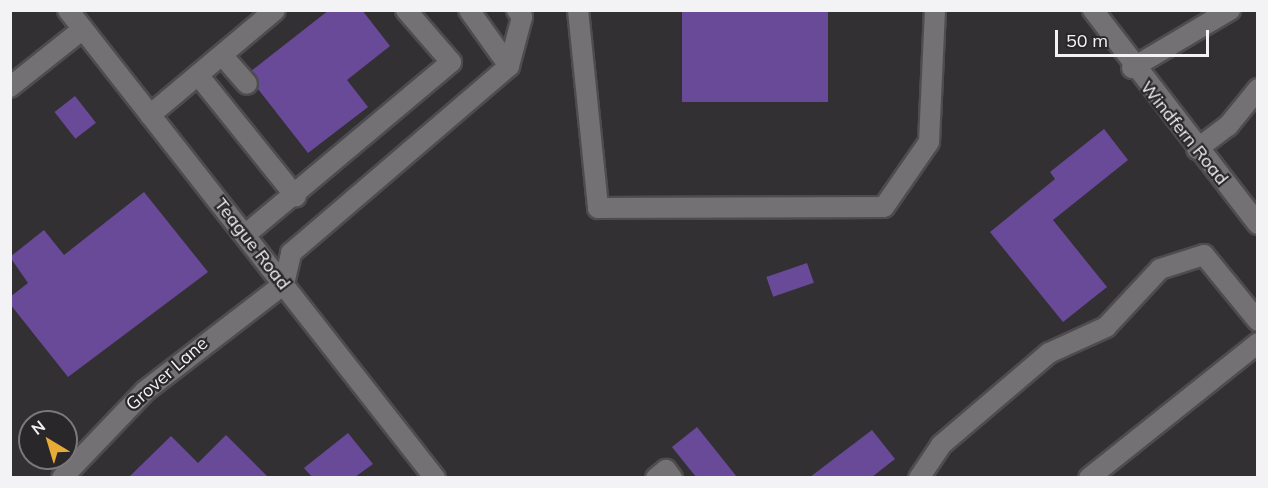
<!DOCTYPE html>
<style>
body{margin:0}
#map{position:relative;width:1268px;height:488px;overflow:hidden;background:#333034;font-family:Mulish,sans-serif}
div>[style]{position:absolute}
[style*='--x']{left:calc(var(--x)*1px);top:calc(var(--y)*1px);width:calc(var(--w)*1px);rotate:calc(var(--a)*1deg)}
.building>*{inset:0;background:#684a98;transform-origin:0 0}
.roads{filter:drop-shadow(2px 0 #4e4c4f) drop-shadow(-2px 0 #4e4c4f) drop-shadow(0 2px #4e4c4f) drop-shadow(0 -2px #4e4c4f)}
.minor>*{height:20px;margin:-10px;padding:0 10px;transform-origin:10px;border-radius:10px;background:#737174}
span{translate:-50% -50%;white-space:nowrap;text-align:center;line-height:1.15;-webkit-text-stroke:4.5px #29272a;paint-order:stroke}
.street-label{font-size:18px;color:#f3f2f4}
.frame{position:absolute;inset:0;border:12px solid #f3f2f4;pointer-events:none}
.north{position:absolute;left:18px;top:410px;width:60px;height:60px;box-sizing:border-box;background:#29272a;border:2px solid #7a787b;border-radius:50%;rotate:322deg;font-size:16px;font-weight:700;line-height:24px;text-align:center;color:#f3f2f4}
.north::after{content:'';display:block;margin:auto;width:21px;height:27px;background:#e9ab38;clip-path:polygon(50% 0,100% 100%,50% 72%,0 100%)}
.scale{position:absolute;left:1055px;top:30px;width:154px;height:27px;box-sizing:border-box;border:3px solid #f3f2f4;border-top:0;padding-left:8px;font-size:18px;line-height:21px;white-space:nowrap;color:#f3f2f4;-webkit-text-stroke:4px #29272a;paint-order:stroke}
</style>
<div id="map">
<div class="building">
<i style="clip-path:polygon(329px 10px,362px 10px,390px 46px,347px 80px,368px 107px,308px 153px,258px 89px,251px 71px)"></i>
<i style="left:682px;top:10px;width:146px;height:92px"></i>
<i style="left:75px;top:96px;width:34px;height:26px;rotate:52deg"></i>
<i style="clip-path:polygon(1104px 129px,1128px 160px,1053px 220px,1107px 287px,1063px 322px,990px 232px,1055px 179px,1050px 172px)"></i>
<i style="clip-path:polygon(144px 192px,208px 272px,68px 377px,10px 304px,10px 297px,28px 283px,10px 257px,44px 230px,64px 255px)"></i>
<i style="left:807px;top:263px;width:21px;height:43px;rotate:71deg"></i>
<i style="clip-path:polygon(697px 427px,737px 477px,696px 477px,672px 447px)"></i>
<i style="clip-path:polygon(872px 430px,895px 459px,872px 477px,810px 477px)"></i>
<i style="clip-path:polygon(348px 433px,373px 464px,355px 477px,312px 477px,304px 468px)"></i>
<i style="clip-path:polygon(226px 435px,268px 477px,129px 477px,171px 436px,198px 463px)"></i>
</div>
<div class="roads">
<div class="minor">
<i style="--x:68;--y:10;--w:595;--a:51.9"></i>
<i style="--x:469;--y:10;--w:69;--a:54.5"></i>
<i style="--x:578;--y:10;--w:199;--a:84.2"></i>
<i style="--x:598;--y:208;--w:286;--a:-0.2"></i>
<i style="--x:884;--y:207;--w:79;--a:-55.3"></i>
<i style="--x:929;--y:142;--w:132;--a:-87.4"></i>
<i style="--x:1093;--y:10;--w:270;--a:52.4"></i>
<i style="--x:222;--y:55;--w:38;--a:49"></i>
<i style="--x:1132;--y:68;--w:114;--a:-30.6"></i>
<i style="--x:198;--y:75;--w:156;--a:51.2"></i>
<i style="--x:10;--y:87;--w:93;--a:-38.5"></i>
<i style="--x:150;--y:115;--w:163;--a:-40"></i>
<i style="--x:1197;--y:149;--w:39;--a:-37"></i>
<i style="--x:1228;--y:126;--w:48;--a:-51"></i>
<i style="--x:245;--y:235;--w:269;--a:-40"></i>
<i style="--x:451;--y:62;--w:69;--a:-130.9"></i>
<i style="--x:62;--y:478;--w:120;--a:-46.3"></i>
<i style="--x:145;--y:391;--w:175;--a:-37.6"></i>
<i style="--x:284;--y:284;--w:32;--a:-77"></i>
<i style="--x:291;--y:253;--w:287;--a:-40.6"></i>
<i style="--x:509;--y:66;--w:51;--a:-75.1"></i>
<i style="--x:522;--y:17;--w:9;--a:-126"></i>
<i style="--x:656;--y:478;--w:13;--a:-39"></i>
<i style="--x:666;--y:470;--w:10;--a:53"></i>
<i style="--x:919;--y:478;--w:40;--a:-56"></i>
<i style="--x:941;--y:445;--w:142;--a:-40.4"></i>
<i style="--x:1049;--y:353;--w:63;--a:-24.5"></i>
<i style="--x:1106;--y:327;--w:79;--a:-47"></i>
<i style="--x:1160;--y:269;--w:46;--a:-17.7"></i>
<i style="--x:1204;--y:255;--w:85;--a:50.7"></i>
<i style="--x:1089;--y:478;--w:216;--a:-38.6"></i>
</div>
</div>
<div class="street-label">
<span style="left:1184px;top:133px;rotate:51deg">Windfern Road</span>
<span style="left:252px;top:244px;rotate:52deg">Teague Road</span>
<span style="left:167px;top:374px;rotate:-41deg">Grover Lane</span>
</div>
<div class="frame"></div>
<div class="north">N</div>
<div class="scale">50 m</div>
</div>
